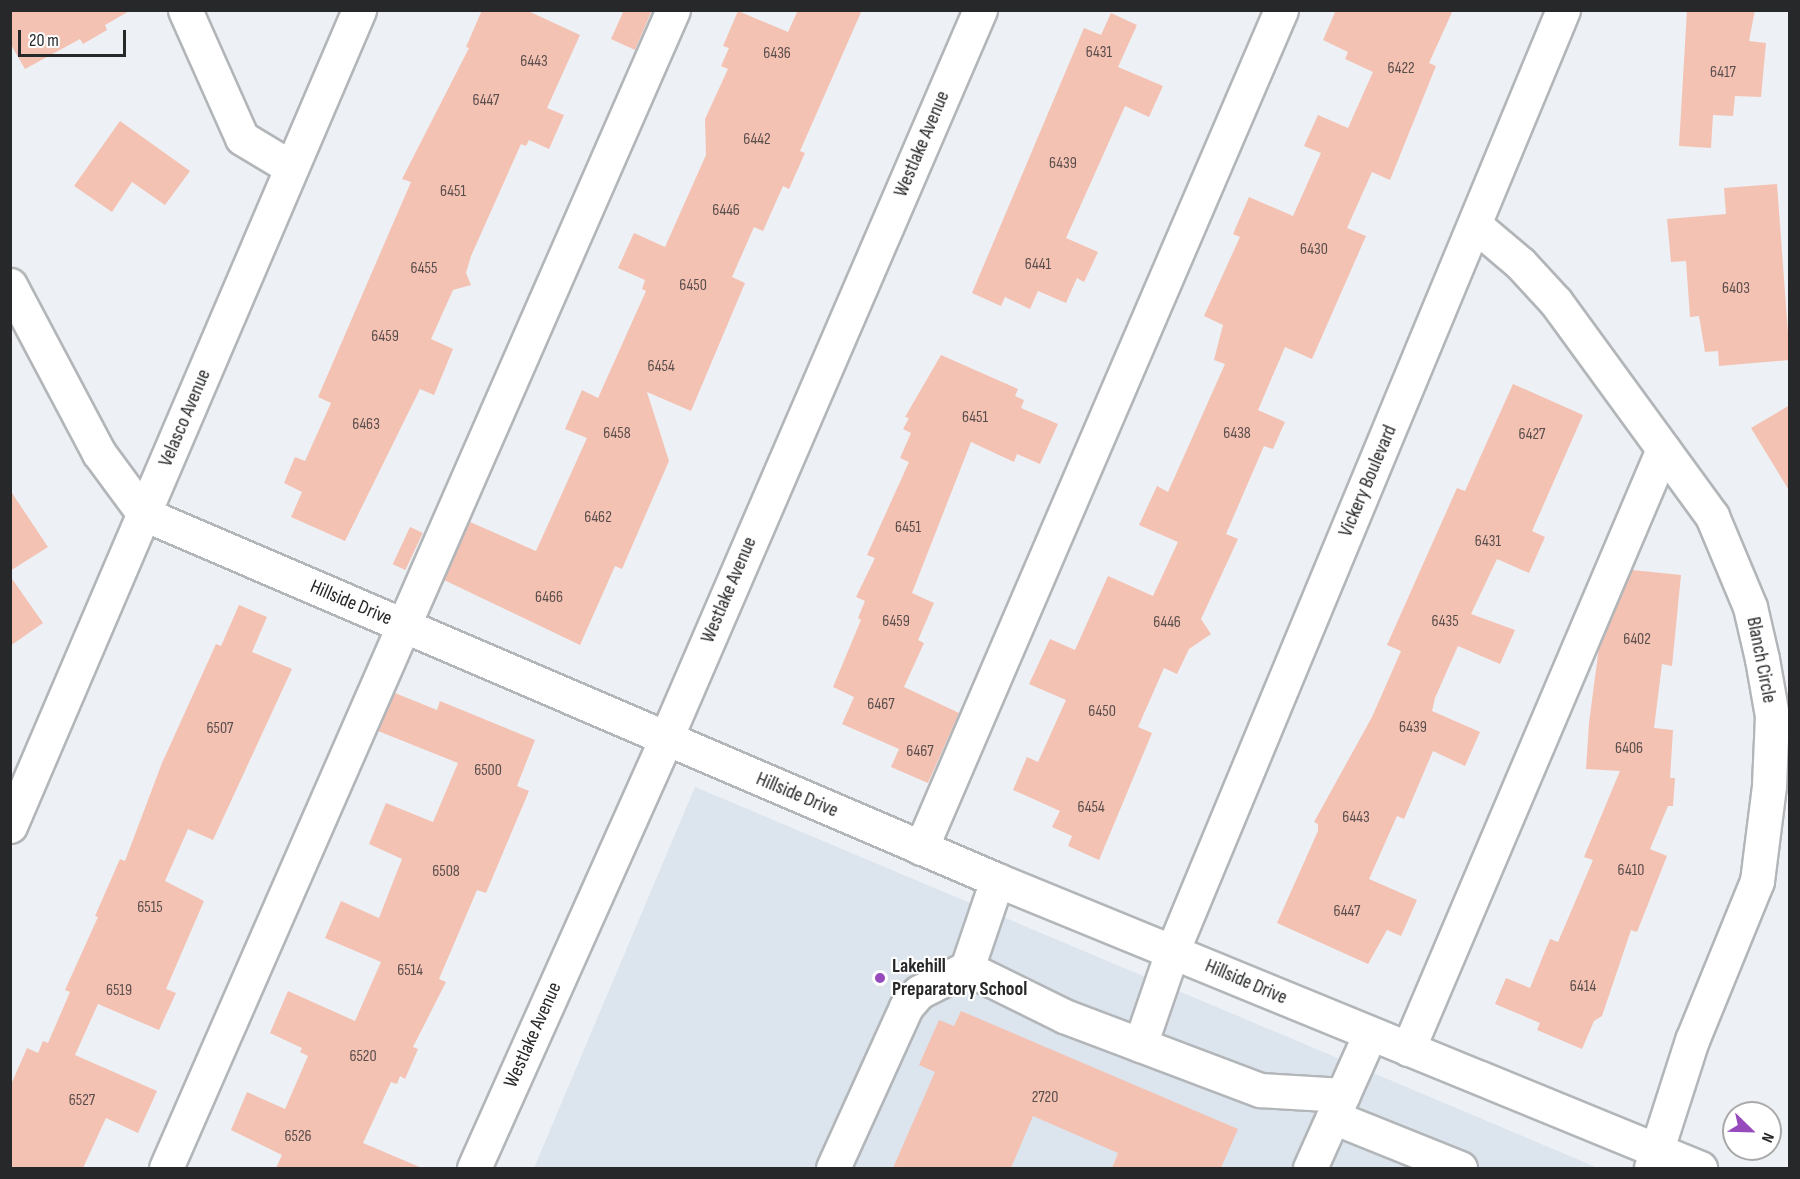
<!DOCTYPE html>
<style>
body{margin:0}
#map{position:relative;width:1800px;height:1179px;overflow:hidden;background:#edf0f4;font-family:"Sofia Sans Condensed",sans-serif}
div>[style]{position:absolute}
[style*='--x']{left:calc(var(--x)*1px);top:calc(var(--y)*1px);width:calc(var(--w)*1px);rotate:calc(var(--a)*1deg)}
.built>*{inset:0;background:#dce4ee}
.building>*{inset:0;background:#f4c2b3;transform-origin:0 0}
.roads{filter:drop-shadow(2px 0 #b3b6b9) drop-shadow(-2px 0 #b3b6b9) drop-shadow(0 2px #b3b6b9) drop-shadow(0 -2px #b3b6b9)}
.minor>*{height:33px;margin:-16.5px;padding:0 16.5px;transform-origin:16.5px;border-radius:16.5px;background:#fff}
.dots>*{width:16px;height:16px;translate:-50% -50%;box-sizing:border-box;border:3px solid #fff;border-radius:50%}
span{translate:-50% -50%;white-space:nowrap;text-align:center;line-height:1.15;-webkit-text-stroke:4.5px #fff;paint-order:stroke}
.number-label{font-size:16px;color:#5a4e4c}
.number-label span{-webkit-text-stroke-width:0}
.street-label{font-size:20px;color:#272829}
.poi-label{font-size:20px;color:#272829;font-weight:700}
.left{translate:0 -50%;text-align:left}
.frame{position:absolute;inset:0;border:12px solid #272829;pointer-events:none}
.north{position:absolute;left:1722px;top:1101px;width:60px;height:60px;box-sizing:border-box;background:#fff;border:2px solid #a9a9a9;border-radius:50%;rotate:113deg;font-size:16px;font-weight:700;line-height:24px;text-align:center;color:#272829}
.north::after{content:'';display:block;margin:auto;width:21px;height:27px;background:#964abb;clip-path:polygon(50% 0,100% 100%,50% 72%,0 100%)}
.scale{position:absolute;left:18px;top:30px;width:108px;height:27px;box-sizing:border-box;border:3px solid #272829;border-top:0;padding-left:8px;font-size:18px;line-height:21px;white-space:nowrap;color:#272829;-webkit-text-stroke:4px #fff;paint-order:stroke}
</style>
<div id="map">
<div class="built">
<i style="clip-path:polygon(695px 787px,1598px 1168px,534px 1168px)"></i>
</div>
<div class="building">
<i style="clip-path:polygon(10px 10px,131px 10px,105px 25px,107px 30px,83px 44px,80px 39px,25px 69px,10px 43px)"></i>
<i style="clip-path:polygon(482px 10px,526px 10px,580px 35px,547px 108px,564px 115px,549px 149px,529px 140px,526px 146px,521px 144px,471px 256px,466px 273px,471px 285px,453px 290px,431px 339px,453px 349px,434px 395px,420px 389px,345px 541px,291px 517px,302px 492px,284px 483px,295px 457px,305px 461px,331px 403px,318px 397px,411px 182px,402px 179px,469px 48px,466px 47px)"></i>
<i style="clip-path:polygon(624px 10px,652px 10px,635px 50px,611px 39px)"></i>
<i style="clip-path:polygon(798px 10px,862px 10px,800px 151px,805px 153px,789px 189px,783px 186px,763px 231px,754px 227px,732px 277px,745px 283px,691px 411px,647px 392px,669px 461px,622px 569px,615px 566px,580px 645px,444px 580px,470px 522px,536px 551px,587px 438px,565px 429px,582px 390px,598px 398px,646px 291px,642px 289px,645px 280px,618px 268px,634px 233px,665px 247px,706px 155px,705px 119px,728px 69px,721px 66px,729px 48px,723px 46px,738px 11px,788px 32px)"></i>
<i style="clip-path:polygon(1336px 10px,1453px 10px,1429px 63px,1436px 66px,1390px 180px,1372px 172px,1347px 228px,1366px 236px,1312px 359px,1285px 347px,1258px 410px,1285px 422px,1273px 449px,1264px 446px,1226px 534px,1238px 539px,1201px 619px,1211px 634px,1189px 649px,1177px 674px,1164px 668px,1138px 727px,1152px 733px,1099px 860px,1068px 846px,1072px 836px,1052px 827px,1060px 811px,1013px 790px,1027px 757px,1038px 762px,1066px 700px,1029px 684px,1050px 639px,1075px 650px,1108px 576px,1153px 596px,1178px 542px,1139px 525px,1157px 486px,1168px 492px,1225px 364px,1214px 360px,1223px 325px,1204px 316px,1240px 237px,1233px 234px,1249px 197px,1293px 216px,1321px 153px,1304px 146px,1318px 115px,1348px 128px,1373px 72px,1345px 59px,1348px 52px,1323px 40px)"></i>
<i style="clip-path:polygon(1687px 10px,1755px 10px,1749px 41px,1766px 43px,1761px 97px,1735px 96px,1733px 116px,1713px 115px,1711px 148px,1679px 146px)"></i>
<i style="clip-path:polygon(1111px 13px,1137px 25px,1118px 67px,1163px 86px,1149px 117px,1125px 106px,1066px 238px,1098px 252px,1084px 282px,1077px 278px,1066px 303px,1038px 291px,1030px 309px,1005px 297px,1001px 306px,972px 293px,1084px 28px,1101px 35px)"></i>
<i style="clip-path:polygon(120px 121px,190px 171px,165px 205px,132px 182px,112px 212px,74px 186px)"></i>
<i style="clip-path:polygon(1777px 184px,1790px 360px,1719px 366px,1718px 351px,1705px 352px,1699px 316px,1690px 317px,1686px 261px,1671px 262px,1667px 219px,1726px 214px,1724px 188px)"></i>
<i style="clip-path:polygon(941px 355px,1018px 389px,1015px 396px,1024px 400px,1021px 408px,1058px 424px,1040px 464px,1017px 454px,1014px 462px,971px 442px,912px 593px,934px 603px,918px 640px,924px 643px,904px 687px,959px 713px,928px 783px,891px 767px,899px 749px,842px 724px,854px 697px,833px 687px,861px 620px,858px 618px,865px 601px,856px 597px,875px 558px,867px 555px,909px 462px,900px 458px,911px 433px,903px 429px,909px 418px,905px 417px)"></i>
<i style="clip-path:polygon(1513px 384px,1583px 415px,1532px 531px,1545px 537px,1529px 573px,1497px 559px,1471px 614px,1515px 630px,1500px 664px,1458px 646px,1435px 698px,1432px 711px,1480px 732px,1465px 766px,1433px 751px,1404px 819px,1397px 816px,1369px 879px,1417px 900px,1401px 936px,1387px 930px,1368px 964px,1277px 923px,1318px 831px,1318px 824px,1314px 822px,1372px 717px,1401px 651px,1387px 645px,1457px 488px,1465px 491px)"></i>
<i style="clip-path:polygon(1790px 405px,1790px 492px,1751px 428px)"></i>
<i style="clip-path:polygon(10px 490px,48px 547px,10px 571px)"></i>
<i style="left:410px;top:527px;width:14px;height:41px;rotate:25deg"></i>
<i style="clip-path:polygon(1632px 570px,1681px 575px,1672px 666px,1662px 664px,1654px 728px,1673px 730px,1670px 778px,1675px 778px,1673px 806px,1668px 806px,1650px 849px,1667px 856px,1637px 932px,1631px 930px,1602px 1016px,1594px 1021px,1582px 1049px,1537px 1030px,1540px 1023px,1495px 1004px,1506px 978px,1530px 988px,1550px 939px,1558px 942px,1593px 860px,1584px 857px,1620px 771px,1586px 769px,1589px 723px,1599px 647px)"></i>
<i style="clip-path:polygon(10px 576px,43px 623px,10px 646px)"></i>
<i style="clip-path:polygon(239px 605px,267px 617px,252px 652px,292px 669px,213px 840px,188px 829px,165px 881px,204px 901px,166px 989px,176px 993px,159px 1030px,98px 1004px,75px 1055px,157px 1091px,138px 1133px,106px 1118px,83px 1168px,10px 1168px,10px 1087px,27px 1048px,38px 1053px,43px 1041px,48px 1043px,70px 992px,65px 990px,98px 917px,95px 916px,120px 859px,125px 861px,162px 763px,216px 644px,221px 646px)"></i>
<i style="clip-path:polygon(395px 693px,437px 710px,440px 701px,535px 740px,517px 786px,529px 791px,486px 893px,477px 890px,439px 979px,446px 982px,413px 1047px,418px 1049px,405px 1079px,400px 1076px,397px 1084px,391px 1082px,363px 1143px,422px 1168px,276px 1168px,282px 1155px,231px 1130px,247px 1092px,285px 1109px,308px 1056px,300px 1052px,302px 1048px,270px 1033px,288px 991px,355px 1021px,381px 962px,325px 938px,341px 901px,379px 918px,402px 859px,369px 844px,386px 803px,433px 822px,458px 763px,378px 731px)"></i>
<i style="clip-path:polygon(961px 1011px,1238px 1129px,1221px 1168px,1112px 1168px,1118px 1153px,1033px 1116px,1011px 1168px,893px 1168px,935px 1072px,919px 1065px,939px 1020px,954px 1026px)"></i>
</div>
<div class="roads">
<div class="minor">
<i style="--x:185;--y:10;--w:140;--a:66"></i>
<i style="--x:242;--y:138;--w:56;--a:31.1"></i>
<i style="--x:1475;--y:225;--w:59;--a:40.2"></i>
<i style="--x:1520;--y:263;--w:53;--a:47.3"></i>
<i style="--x:1556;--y:302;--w:265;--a:53.9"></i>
<i style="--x:1712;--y:516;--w:99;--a:67.3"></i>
<i style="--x:1750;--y:607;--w:53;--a:77"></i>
<i style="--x:1762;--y:659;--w:58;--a:80"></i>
<i style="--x:1772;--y:716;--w:70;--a:92.5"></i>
<i style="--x:1769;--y:786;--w:96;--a:97.2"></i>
<i style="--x:1757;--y:881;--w:172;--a:112.2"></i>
<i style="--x:1692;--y:1040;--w:134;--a:107.8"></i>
<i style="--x:10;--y:285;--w:190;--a:62.1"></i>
<i style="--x:99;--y:453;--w:76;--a:53.6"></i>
<i style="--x:144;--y:514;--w:928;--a:23.22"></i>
<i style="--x:997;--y:880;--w:760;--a:22.28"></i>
<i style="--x:10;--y:826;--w:888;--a:-66.84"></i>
<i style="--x:921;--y:848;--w:912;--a:-66.75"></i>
<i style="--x:967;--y:968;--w:93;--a:-71.2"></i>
<i style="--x:1140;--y:1045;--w:98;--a:-71"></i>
<i style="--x:1172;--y:952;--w:1020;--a:-67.46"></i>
<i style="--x:1408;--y:1049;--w:652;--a:-66.97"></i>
<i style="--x:1333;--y:1117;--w:137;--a:21.9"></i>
<i style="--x:166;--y:1168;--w:1264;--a:-66.36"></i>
<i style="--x:474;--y:1168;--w:471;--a:-65.9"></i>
<i style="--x:666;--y:738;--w:793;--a:-66.67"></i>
<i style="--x:833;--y:1168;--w:177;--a:-65.6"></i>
<i style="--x:906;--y:1007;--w:20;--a:-49"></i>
<i style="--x:919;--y:992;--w:54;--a:-26.6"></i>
<i style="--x:967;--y:968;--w:108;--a:26.3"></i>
<i style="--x:1064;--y:1016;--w:210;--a:20.7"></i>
<i style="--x:1260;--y:1090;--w:83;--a:3.4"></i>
<i style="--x:1310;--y:1168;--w:147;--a:-65.9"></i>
</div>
</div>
<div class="dots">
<i style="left:880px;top:978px;background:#964abb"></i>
</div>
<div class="number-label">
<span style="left:1099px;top:53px">6431</span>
<span style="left:777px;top:54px">6436</span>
<span style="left:534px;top:62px">6443</span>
<span style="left:1401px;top:69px">6422</span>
<span style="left:1723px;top:73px">6417</span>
<span style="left:486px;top:101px">6447</span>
<span style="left:757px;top:140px">6442</span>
<span style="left:1063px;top:164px">6439</span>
<span style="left:453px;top:192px">6451</span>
<span style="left:726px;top:211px">6446</span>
<span style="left:1314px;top:250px">6430</span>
<span style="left:1038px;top:265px">6441</span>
<span style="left:424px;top:269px">6455</span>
<span style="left:693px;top:286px">6450</span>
<span style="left:1736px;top:289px">6403</span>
<span style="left:385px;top:337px">6459</span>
<span style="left:661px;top:367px">6454</span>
<span style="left:975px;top:418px">6451</span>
<span style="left:366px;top:425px">6463</span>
<span style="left:617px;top:434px">6458</span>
<span style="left:1237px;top:434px">6438</span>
<span style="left:1532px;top:435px">6427</span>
<span style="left:598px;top:518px">6462</span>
<span style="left:908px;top:528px">6451</span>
<span style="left:1488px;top:542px">6431</span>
<span style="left:549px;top:598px">6466</span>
<span style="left:896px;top:622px">6459</span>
<span style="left:1445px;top:622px">6435</span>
<span style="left:1167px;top:623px">6446</span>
<span style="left:1637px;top:640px">6402</span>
<span style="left:881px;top:705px">6467</span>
<span style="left:1102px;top:712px">6450</span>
<span style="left:1413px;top:728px">6439</span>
<span style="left:220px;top:729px">6507</span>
<span style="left:1629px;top:749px">6406</span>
<span style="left:920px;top:752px">6467</span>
<span style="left:488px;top:771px">6500</span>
<span style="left:1091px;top:808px">6454</span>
<span style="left:1356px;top:818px">6443</span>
<span style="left:1631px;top:871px">6410</span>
<span style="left:446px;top:872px">6508</span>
<span style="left:150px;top:908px">6515</span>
<span style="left:1347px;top:912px">6447</span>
<span style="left:410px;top:971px">6514</span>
<span style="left:1583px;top:987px">6414</span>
<span style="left:119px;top:991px">6519</span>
<span style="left:363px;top:1057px">6520</span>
<span style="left:1045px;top:1098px">2720</span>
<span style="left:82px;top:1101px">6527</span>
<span style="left:298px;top:1137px">6526</span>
</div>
<div class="street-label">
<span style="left:922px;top:144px;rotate:-67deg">Westlake Avenue</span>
<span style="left:185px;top:418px;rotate:-67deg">Velasco Avenue</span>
<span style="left:1368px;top:481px;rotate:-67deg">Vickery Boulevard</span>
<span style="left:729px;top:590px;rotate:-67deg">Westlake Avenue</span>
<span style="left:351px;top:603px;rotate:23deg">Hillside Drive</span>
<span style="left:1761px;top:660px;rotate:79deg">Blanch Circle</span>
<span style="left:797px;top:795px;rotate:23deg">Hillside Drive</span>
<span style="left:1246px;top:982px;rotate:23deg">Hillside Drive</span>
<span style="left:533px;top:1035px;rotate:-66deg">Westlake Avenue</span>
</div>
<div class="poi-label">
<span class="left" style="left:892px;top:978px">Lakehill<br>Preparatory School</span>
</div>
<div class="frame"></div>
<div class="north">N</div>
<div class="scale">20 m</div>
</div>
